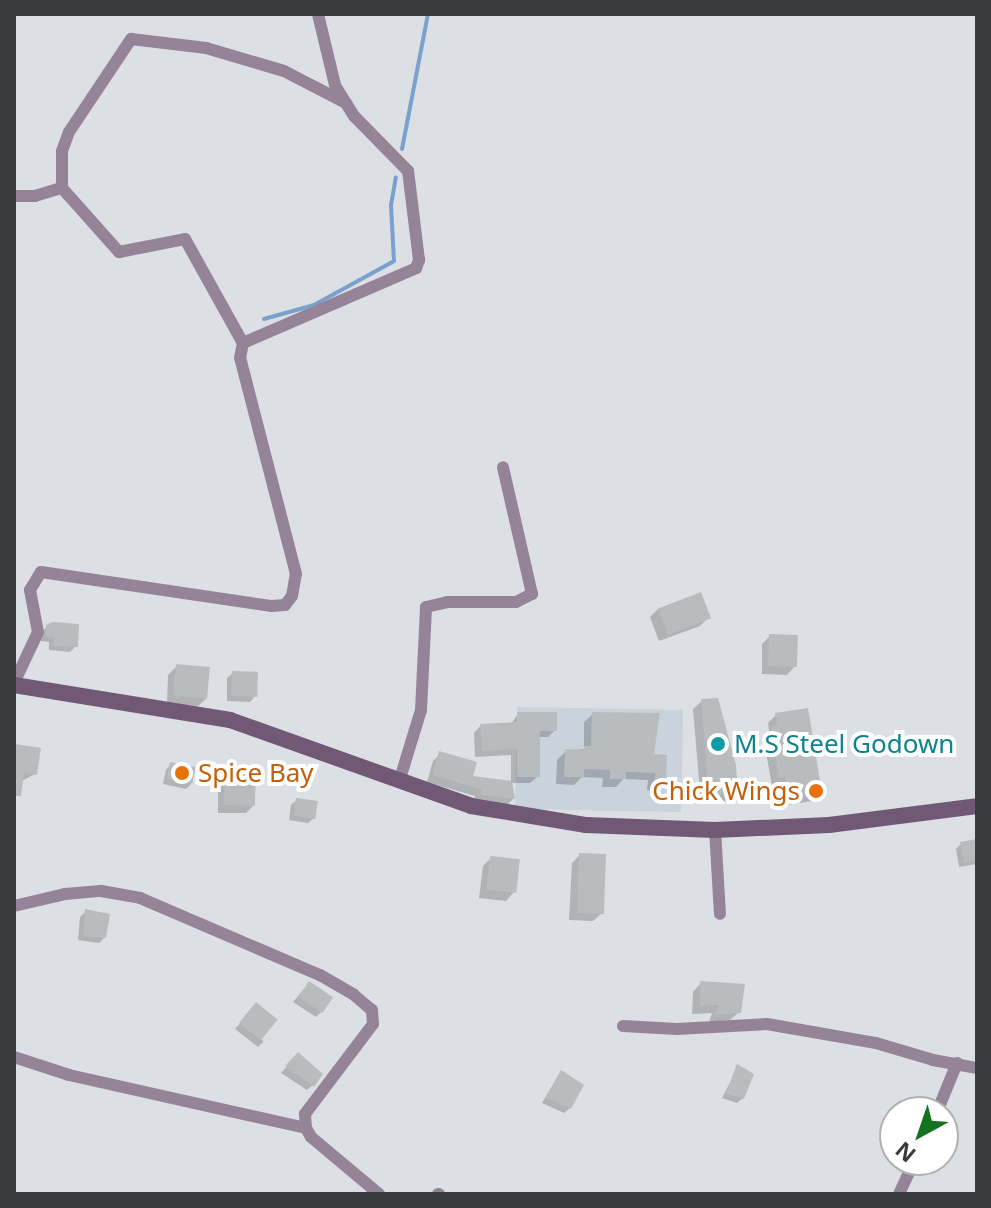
<!DOCTYPE html>
<style>
body{margin:0}
#map{position:relative;width:991px;height:1208px;overflow:hidden;background:#dcdfe3;font-family:"Noto Sans",sans-serif}
div>[style]{position:absolute}
[style*='--x']{left:calc(var(--x)*1px);top:calc(var(--y)*1px);width:calc(var(--w)*1px);rotate:calc(var(--a)*1deg)}
.built>*{inset:0;background:#cad2db;transform-origin:0 0}
.shadow>*{inset:0;background:#0003}
.stream>*{height:4px;margin:-2px;padding:0 2px;transform-origin:2px;border-radius:2px;background:#7aa0cd}
.building>*{inset:0;background:#b9bcbf;transform-origin:0 0}
.minor>*{height:12px;margin:-6px;padding:0 6px;transform-origin:6px;border-radius:6px;background:#958498}
.secondary>*{height:16px;margin:-8px;padding:0 8px;transform-origin:8px;border-radius:8px;background:#715975}
.dots>*{width:22px;height:22px;translate:-50% -50%;box-sizing:border-box;border:4px solid #fff;border-radius:50%}
span{translate:-50% -50%;white-space:nowrap;text-align:center;line-height:1.15;-webkit-text-stroke:8px #fff;paint-order:stroke}
.culture-label{font-size:26px;color:#0d838f}
.left{translate:0 -50%;text-align:left}
.food-label{font-size:26px;color:#c56008}
.right{translate:-100% -50%;text-align:right}
.frame{position:absolute;inset:0;border:16px solid #3a3b3c;pointer-events:none}
.north{position:absolute;left:879px;top:1096px;width:80px;height:80px;box-sizing:border-box;background:#fff;border:2px solid #b0b1b1;border-radius:50%;rotate:220deg;font-size:22px;font-weight:700;line-height:32px;text-align:center;color:#3a3b3c}
.north::after{content:'';display:block;margin:auto;width:28px;height:36px;background:#147321;clip-path:polygon(50% 0,100% 100%,50% 72%,0 100%)}
</style>
<div id="map">
<div class="built">
<i style="left:517px;top:707px;width:166px;height:102px;rotate:1deg"></i>
</div>
<div class="shadow">
<i style="clip-path:polygon(658px 609px,708px 618px,700px 626px,659px 641px,650px 617px)"></i>
<i style="clip-path:polygon(47px 627px,76px 646px,70px 652px,49px 650px,49px 642px,41px 641px,41px 632px)"></i>
<i style="clip-path:polygon(770px 636px,795px 666px,787px 675px,762px 674px,762px 644px)"></i>
<i style="clip-path:polygon(177px 666px,207px 698px,198px 706px,167px 704px,168px 675px)"></i>
<i style="clip-path:polygon(233px 673px,255px 696px,250px 702px,227px 701px,227px 678px)"></i>
<i style="clip-path:polygon(702px 701px,736px 792px,727px 801px,701px 803px,693px 709px)"></i>
<i style="clip-path:polygon(518px 714px,555px 730px,548px 737px,538px 737px,538px 776px,530px 783px,510px 783px,513px 799px,506px 806px,474px 802px,475px 796px,427px 782px,433px 761px,440px 754px,470px 778px,511px 783px,511px 755px,475px 757px,474px 733px,481px 725px,511px 724px)"></i>
<i style="clip-path:polygon(593px 714px,652px 756px,664px 782px,655px 791px,647px 790px,648px 780px,623px 779px,616px 787px,602px 787px,603px 778px,582px 777px,574px 785px,556px 784px,557px 760px,566px 751px,584px 749px,584px 722px)"></i>
<i style="clip-path:polygon(776px 715px,820px 792px,812px 801px,781px 806px,777px 785px,772px 785px,763px 737px,769px 731px,768px 723px)"></i>
<i style="clip-path:polygon(16px 746px,35px 774px,16px 784px,14px 749px)"></i>
<i style="clip-path:polygon(171px 764px,191px 784px,186px 789px,163px 784px,166px 770px)"></i>
<i style="clip-path:polygon(226px 774px,254px 805px,246px 813px,218px 813px,218px 783px)"></i>
<i style="clip-path:polygon(297px 800px,314px 818px,308px 823px,289px 820px,291px 805px)"></i>
<i style="clip-path:polygon(977px 841px,977px 864px,959px 867px,956px 849px,961px 844px)"></i>
<i style="clip-path:polygon(580px 855px,602px 913px,593px 921px,569px 920px,572px 863px)"></i>
<i style="clip-path:polygon(491px 858px,514px 892px,506px 901px,479px 898px,483px 866px)"></i>
<i style="clip-path:polygon(85px 912px,105px 937px,99px 943px,78px 940px,80px 917px)"></i>
<i style="clip-path:polygon(701px 983px,739px 1012px,730px 1020px,709px 1022px,712px 1013px,692px 1014px,693px 992px)"></i>
<i style="clip-path:polygon(304px 989px,321px 1012px,316px 1017px,293px 1002px)"></i>
<i style="clip-path:polygon(252px 1010px,263px 1042px,258px 1047px,235px 1029px)"></i>
<i style="clip-path:polygon(298px 1054px,313px 1085px,307px 1090px,281px 1073px)"></i>
<i style="clip-path:polygon(738px 1067px,743px 1098px,737px 1103px,722px 1098px)"></i>
<i style="clip-path:polygon(561px 1072px,570px 1108px,564px 1113px,542px 1103px)"></i>
</div>
<div class="stream">
<i style="--x:402;--y:149;--w:137;--a:-79.1"></i>
<i style="--x:264;--y:319;--w:52;--a:-15.6"></i>
<i style="--x:314;--y:305;--w:91;--a:-28.8"></i>
<i style="--x:394;--y:261;--w:56;--a:-93.1"></i>
<i style="--x:391;--y:205;--w:28;--a:-80"></i>
</div>
<div class="building">
<i style="left:701px;top:592px;width:28px;height:46px;rotate:69deg"></i>
<i style="clip-path:polygon(53px 622px,79px 624px,78px 647px,53px 646px,54px 638px,46px 637px,46px 625px)"></i>
<i style="left:769px;top:634px;width:29px;height:32px;rotate:2deg"></i>
<i style="left:176px;top:664px;width:34px;height:32px;rotate:5deg"></i>
<i style="left:232px;top:671px;width:26px;height:25px;rotate:2deg"></i>
<i style="clip-path:polygon(718px 698px,736px 765px,738px 793px,709px 796px,701px 699px)"></i>
<i style="clip-path:polygon(808px 708px,822px 793px,789px 798px,785px 777px,779px 778px,771px 727px,777px 725px,775px 713px)"></i>
<i style="clip-path:polygon(517px 712px,557px 712px,557px 731px,540px 731px,540px 777px,517px 777px,517px 749px,482px 751px,480px 724px,517px 722px)"></i>
<i style="clip-path:polygon(592px 712px,660px 713px,654px 754px,667px 755px,666px 783px,655px 783px,655px 773px,626px 772px,626px 779px,610px 779px,610px 770px,584px 769px,584px 777px,564px 777px,565px 749px,584px 750px,584px 746px,591px 746px)"></i>
<i style="clip-path:polygon(16px 744px,41px 748px,37px 775px,24px 773px,21px 796px,14px 796px)"></i>
<i style="clip-path:polygon(439px 751px,477px 762px,473px 776px,512px 781px,515px 799px,481px 795px,481px 789px,432px 775px)"></i>
<i style="left:170px;top:762px;width:26px;height:17px;rotate:11deg"></i>
<i style="left:225px;top:772px;width:31px;height:33px;rotate:2deg"></i>
<i style="left:296px;top:798px;width:22px;height:18px;rotate:8deg"></i>
<i style="clip-path:polygon(977px 839px,977px 861px,964px 863px,960px 842px)"></i>
<i style="left:579px;top:853px;width:27px;height:60px;rotate:2deg"></i>
<i style="left:490px;top:856px;width:30px;height:34px;rotate:6deg"></i>
<i style="clip-path:polygon(85px 909px,110px 914px,106px 938px,83px 936px)"></i>
<i style="left:309px;top:981px;width:29px;height:19px;rotate:34deg"></i>
<i style="clip-path:polygon(700px 981px,745px 984px,741px 1013px,715px 1015px,719px 1005px,700px 1006px)"></i>
<i style="left:256px;top:1002px;width:28px;height:27px;rotate:39deg"></i>
<i style="clip-path:polygon(298px 1052px,323px 1074px,314px 1087px,285px 1066px)"></i>
<i style="clip-path:polygon(737px 1064px,754px 1074px,744px 1099px,726px 1093px)"></i>
<i style="clip-path:polygon(561px 1070px,584px 1085px,571px 1109px,545px 1098px)"></i>
</div>
<div class="minor">
<i style="--x:62;--y:188;--w:86;--a:48.3"></i>
<i style="--x:119;--y:252;--w:67;--a:-11.1"></i>
<i style="--x:185;--y:239;--w:119;--a:60.9"></i>
<i style="--x:14;--y:196;--w:21;--a:0"></i>
<i style="--x:35;--y:196;--w:28;--a:-17"></i>
<i style="--x:62;--y:188;--w:37;--a:-90"></i>
<i style="--x:62;--y:151;--w:20;--a:-70"></i>
<i style="--x:69;--y:132;--w:112;--a:-56.3"></i>
<i style="--x:131;--y:39;--w:76;--a:6.8"></i>
<i style="--x:206;--y:48;--w:81;--a:16.4"></i>
<i style="--x:284;--y:71;--w:70;--a:27.3"></i>
<i style="--x:14;--y:683;--w:56;--a:-64.8"></i>
<i style="--x:38;--y:632;--w:43;--a:-100.8"></i>
<i style="--x:30;--y:590;--w:21;--a:-59"></i>
<i style="--x:41;--y:572;--w:232;--a:8.4"></i>
<i style="--x:271;--y:606;--w:14;--a:-4"></i>
<i style="--x:285;--y:605;--w:11;--a:-52"></i>
<i style="--x:292;--y:596;--w:22;--a:-80"></i>
<i style="--x:296;--y:574;--w:223;--a:-104.5"></i>
<i style="--x:240;--y:358;--w:15;--a:-79"></i>
<i style="--x:243;--y:343;--w:189;--a:-23.4"></i>
<i style="--x:416;--y:268;--w:9;--a:-69"></i>
<i style="--x:419;--y:260;--w:90;--a:-97"></i>
<i style="--x:408;--y:171;--w:77;--a:-134.5"></i>
<i style="--x:354;--y:116;--w:36;--a:-122"></i>
<i style="--x:335;--y:85;--w:73;--a:-103.5"></i>
<i style="--x:399;--y:782;--w:75;--a:-73"></i>
<i style="--x:421;--y:710;--w:103;--a:-87.2"></i>
<i style="--x:426;--y:607;--w:22;--a:-13"></i>
<i style="--x:447;--y:602;--w:69;--a:0"></i>
<i style="--x:516;--y:602;--w:18;--a:-27"></i>
<i style="--x:532;--y:594;--w:130;--a:-102.9"></i>
<i style="--x:715;--y:830;--w:84;--a:86.6"></i>
<i style="--x:14;--y:906;--w:52;--a:-13.2"></i>
<i style="--x:65;--y:894;--w:36;--a:-5"></i>
<i style="--x:101;--y:891;--w:40;--a:10"></i>
<i style="--x:140;--y:898;--w:196;--a:23.2"></i>
<i style="--x:320;--y:975;--w:39;--a:30"></i>
<i style="--x:354;--y:995;--w:23;--a:40"></i>
<i style="--x:372;--y:1010;--w:14;--a:86"></i>
<i style="--x:373;--y:1024;--w:113;--a:127.1"></i>
<i style="--x:305;--y:1114;--w:14;--a:86"></i>
<i style="--x:306;--y:1128;--w:10;--a:61"></i>
<i style="--x:311;--y:1137;--w:89;--a:40"></i>
<i style="--x:623;--y:1026;--w:54;--a:3.2"></i>
<i style="--x:677;--y:1029;--w:90;--a:-3.2"></i>
<i style="--x:767;--y:1024;--w:111;--a:9.9"></i>
<i style="--x:876;--y:1043;--w:59;--a:16.6"></i>
<i style="--x:933;--y:1060;--w:45;--a:10.3"></i>
<i style="--x:14;--y:1057;--w:58;--a:18.1"></i>
<i style="--x:69;--y:1075;--w:243;--a:12.6"></i>
<i style="--x:937;--y:1112;--w:53;--a:-67.8"></i>
<i style="--x:438;--y:1194;--w:1;--a:0"></i>
<i style="--x:899;--y:1194;--w:38;--a:-65"></i>
</div>
<div class="secondary">
<i style="--x:14;--y:685;--w:219;--a:9.2"></i>
<i style="--x:230;--y:720;--w:256;--a:19.6"></i>
<i style="--x:471;--y:806;--w:117;--a:9.4"></i>
<i style="--x:586;--y:825;--w:129;--a:2.2"></i>
<i style="--x:715;--y:830;--w:114;--a:-2.5"></i>
<i style="--x:829;--y:825;--w:149;--a:-7.3"></i>
</div>
<div class="dots">
<i style="left:718px;top:744px;background:#0f9aa8"></i>
<i style="left:182px;top:773px;background:#e8710a"></i>
<i style="left:816px;top:791px;background:#e8710a"></i>
</div>
<div class="culture-label">
<span class="left" style="left:734px;top:744px">M.S Steel Godown</span>
</div>
<div class="food-label">
<span class="left" style="left:198px;top:773px">Spice Bay</span>
<span class="right" style="left:800px;top:791px">Chick Wings</span>
</div>
<div class="frame"></div>
<div class="north">N</div>
</div>
